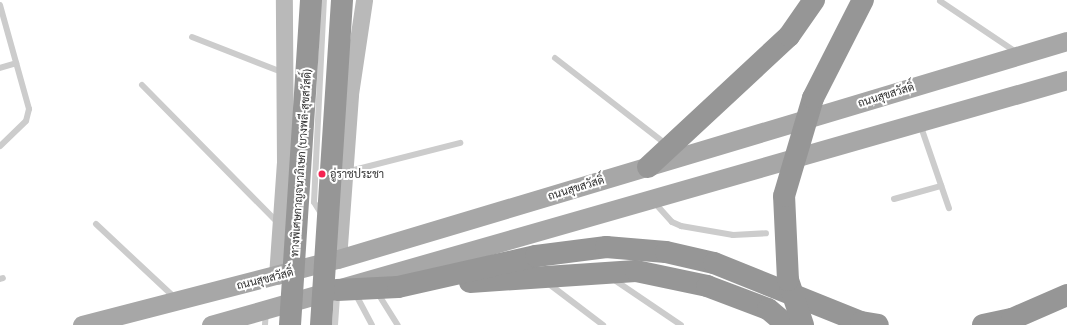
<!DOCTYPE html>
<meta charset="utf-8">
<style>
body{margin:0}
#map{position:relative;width:1067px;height:325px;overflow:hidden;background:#fff;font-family:Lato,Sarabun,sans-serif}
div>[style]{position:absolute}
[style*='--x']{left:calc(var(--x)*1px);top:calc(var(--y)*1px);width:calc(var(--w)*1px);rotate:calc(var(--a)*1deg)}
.service>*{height:6px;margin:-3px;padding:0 3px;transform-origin:3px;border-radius:3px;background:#ccc}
.secondary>*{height:17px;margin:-8.5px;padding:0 8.5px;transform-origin:8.5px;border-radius:8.5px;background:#b9b9b9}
.primary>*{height:19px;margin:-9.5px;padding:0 9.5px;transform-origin:9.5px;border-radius:9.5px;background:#a7a7a7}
.motorway>*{height:22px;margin:-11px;padding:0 11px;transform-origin:11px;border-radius:11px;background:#969696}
.dots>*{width:11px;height:11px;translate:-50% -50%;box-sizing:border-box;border:2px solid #fff;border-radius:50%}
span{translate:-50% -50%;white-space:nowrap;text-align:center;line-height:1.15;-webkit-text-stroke:4px #fff;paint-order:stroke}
.street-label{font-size:11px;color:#2f2f2f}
.poi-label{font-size:11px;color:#2f2f2f}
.left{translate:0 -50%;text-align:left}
</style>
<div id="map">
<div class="service">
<i style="--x:940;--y:1;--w:92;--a:33.9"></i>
<i style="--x:0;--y:5;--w:108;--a:74.4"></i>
<i style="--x:29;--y:109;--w:12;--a:104"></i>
<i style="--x:26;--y:121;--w:36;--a:136"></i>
<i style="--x:192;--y:37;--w:97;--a:21.3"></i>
<i style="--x:555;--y:58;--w:140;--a:37.8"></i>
<i style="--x:0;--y:68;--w:17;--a:-17"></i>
<i style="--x:142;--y:85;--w:192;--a:45.4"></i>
<i style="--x:920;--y:124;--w:89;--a:71"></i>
<i style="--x:346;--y:172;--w:118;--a:-14.3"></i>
<i style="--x:894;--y:199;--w:49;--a:-15.5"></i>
<i style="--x:653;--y:201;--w:28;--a:48"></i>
<i style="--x:672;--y:222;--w:10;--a:24"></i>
<i style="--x:681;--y:226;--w:53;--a:9.8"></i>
<i style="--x:733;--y:235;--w:33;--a:-3"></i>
<i style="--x:322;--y:215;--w:15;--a:-122"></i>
<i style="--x:314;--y:202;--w:202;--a:-87.2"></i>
<i style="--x:96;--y:224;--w:108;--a:43.1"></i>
<i style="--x:0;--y:279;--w:3;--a:-18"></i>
<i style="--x:613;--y:279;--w:82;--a:34.1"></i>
<i style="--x:549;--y:284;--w:68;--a:37.2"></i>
<i style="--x:377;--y:292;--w:39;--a:58"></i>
<i style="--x:355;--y:293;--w:36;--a:62"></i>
<i style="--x:265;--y:325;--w:13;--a:-86"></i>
<i style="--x:335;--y:325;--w:32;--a:-86"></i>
</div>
<div class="secondary">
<i style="--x:338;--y:259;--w:165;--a:-85.8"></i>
<i style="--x:350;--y:94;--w:95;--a:-81.5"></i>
<i style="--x:277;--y:276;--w:113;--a:-86"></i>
<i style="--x:285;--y:163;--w:163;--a:-90.4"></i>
</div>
<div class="primary">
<i style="--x:82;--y:325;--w:264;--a:-14.5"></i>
<i style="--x:338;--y:259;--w:761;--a:-16.65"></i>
<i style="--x:211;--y:325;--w:890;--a:-15.97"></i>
</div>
<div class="motorway">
<i style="--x:648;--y:167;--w:192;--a:-42.9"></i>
<i style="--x:789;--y:36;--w:44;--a:-55.2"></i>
<i style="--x:470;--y:282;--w:166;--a:-3.8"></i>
<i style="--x:636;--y:271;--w:73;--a:11.9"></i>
<i style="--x:707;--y:286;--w:65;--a:20.7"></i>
<i style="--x:768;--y:309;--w:25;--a:40"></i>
<i style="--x:337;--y:290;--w:61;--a:-2.8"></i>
<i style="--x:398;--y:287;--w:141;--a:-12.7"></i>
<i style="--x:536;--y:256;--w:71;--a:-7.3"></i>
<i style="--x:606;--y:247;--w:60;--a:4.8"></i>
<i style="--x:666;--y:252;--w:49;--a:12.9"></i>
<i style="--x:714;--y:263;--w:158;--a:21.9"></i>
<i style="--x:861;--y:322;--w:17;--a:10"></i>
<i style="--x:290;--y:325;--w:326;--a:-86.3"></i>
<i style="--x:321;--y:325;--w:326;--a:-86.3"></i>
<i style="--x:803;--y:325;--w:47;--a:-108.4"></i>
<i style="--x:788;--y:280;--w:84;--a:-92.7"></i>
<i style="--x:784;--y:196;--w:102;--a:-73.5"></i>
<i style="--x:813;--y:98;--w:110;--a:-63"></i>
<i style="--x:983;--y:325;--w:30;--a:-12"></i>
<i style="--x:1012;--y:319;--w:60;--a:-23.6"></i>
</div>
<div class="dots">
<i style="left:322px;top:174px;background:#f52352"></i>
</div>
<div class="street-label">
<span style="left:886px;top:95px;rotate:-17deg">ถนนสุขสวัสดิ์</span>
<span style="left:301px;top:163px;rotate:-86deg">ทางพิเศษกาญจนาภิเษก (บางพลี-สุขสวัสดิ์)</span>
<span style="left:576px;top:188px;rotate:-17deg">ถนนสุขสวัสดิ์</span>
<span style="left:265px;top:279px;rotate:-14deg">ถนนสุขสวัสดิ์</span>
</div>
<div class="poi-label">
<span class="left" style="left:330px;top:174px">อู่ราชประชา</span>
</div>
</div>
